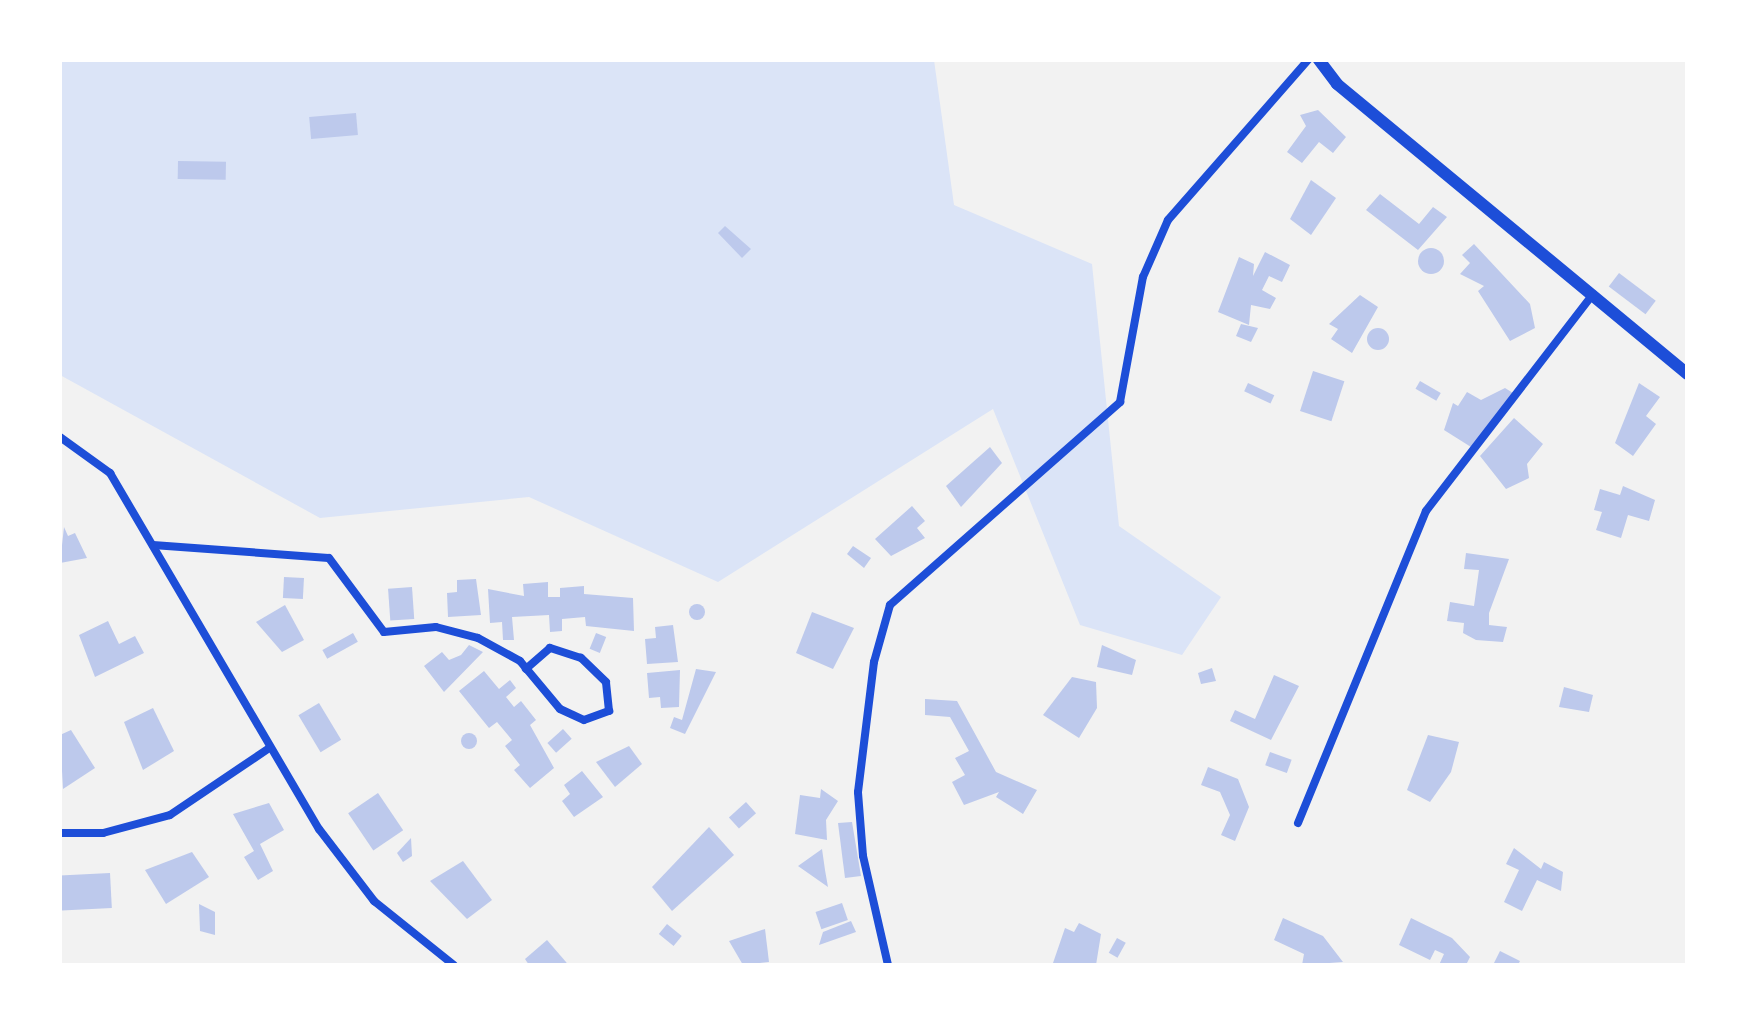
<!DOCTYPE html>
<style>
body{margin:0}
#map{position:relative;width:1747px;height:1025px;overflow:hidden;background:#f2f2f2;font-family:Roboto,sans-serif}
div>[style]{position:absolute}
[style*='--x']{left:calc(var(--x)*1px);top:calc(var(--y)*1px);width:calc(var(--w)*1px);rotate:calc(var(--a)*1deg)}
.green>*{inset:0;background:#dbe4f7}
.building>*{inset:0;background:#bdc9ec;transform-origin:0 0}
.round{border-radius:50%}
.minor>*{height:8px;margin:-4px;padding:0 4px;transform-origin:4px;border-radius:4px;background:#1d4ed8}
.tertiary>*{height:12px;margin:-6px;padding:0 6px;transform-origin:6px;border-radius:6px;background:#1d4ed8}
span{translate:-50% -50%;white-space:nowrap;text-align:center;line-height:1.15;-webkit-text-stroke:8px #fff;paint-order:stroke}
.frame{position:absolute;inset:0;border:62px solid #fff;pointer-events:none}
</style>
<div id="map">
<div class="green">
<i style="clip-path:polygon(60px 60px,934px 60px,954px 205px,1092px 264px,1119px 526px,1221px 597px,1182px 655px,1080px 625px,993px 409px,718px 582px,529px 497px,320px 518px,60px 375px)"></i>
</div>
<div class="building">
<i style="clip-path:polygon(1318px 110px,1346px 137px,1333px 153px,1319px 142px,1302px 163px,1287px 152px,1306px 126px,1300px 115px)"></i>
<i style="left:356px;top:113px;width:22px;height:47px;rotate:85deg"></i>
<i style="left:178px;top:161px;width:48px;height:18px;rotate:1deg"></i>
<i style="clip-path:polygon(1311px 180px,1336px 198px,1311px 235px,1290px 219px)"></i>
<i style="clip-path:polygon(1380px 194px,1419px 224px,1433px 207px,1447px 217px,1418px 250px,1366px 210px)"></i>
<i style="clip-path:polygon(725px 226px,751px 249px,742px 258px,718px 233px)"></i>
<i style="clip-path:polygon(1474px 244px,1530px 304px,1535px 328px,1510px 341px,1478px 291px,1484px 286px,1460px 274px,1470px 263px,1462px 255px)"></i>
<i class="round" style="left:1418px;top:248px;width:26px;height:26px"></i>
<i style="clip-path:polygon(1265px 252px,1290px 265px,1282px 282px,1269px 276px,1262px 290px,1276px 298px,1270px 309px,1251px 305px,1249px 325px,1218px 312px,1239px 257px,1254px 264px,1253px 276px)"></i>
<i style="left:1619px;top:273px;width:46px;height:17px;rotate:37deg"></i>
<i style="clip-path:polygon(1360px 295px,1378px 307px,1352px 353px,1331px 339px,1338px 329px,1329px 324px)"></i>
<i style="clip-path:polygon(1241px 324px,1258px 328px,1251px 342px,1236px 336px)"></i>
<i class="round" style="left:1367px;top:328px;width:22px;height:22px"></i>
<i style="left:1313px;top:371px;width:33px;height:42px;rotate:18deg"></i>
<i style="left:1420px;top:381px;width:24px;height:9px;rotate:30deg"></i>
<i style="left:1248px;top:383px;width:29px;height:9px;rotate:25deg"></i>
<i style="clip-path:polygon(1639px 383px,1660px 397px,1646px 416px,1656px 424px,1633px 456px,1615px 443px)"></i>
<i style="clip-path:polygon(1505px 388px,1513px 393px,1471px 447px,1444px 430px,1453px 403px,1458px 406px,1467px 392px,1481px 400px)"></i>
<i style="clip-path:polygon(1514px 418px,1543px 444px,1527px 464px,1529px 478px,1506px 489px,1480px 456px)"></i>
<i style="clip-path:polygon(990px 447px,1002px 463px,961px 507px,946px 486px)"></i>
<i style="clip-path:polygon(1623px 486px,1655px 500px,1649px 521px,1628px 515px,1621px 538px,1596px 530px,1602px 512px,1594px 510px,1600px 489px,1620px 495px)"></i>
<i style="clip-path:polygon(912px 506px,925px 521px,917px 528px,925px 538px,891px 556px,875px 539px)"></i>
<i style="clip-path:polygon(64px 527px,68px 536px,75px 533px,87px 558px,60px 563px)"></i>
<i style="clip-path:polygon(853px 546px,871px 558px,864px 568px,847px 554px)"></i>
<i style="clip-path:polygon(1466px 553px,1509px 559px,1489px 613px,1489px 625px,1507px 627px,1503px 642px,1476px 640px,1463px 633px,1464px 623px,1447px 621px,1450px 602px,1474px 606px,1479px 570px,1464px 569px)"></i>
<i style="left:284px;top:577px;width:20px;height:21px;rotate:3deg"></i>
<i style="clip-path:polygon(476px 579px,481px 615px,448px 617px,447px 593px,457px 592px,457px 580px)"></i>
<i style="clip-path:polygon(548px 582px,548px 597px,560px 597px,560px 588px,584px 586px,584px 594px,633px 598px,634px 631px,586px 626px,585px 617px,562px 619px,562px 631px,550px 632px,549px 615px,512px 617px,514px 640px,503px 640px,502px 622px,490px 623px,488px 589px,524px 596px,523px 584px)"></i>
<i style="left:412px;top:587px;width:32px;height:24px;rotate:86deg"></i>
<i class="round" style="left:689px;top:604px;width:16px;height:16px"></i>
<i style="clip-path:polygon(285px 605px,304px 640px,282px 652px,256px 622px)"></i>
<i style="clip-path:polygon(812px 612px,854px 628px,833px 669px,796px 653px)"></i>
<i style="clip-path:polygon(108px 621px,119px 644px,135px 636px,144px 653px,95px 677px,79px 635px)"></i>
<i style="clip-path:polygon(673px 625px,678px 662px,647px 664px,645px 639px,656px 638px,655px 627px)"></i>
<i style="left:353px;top:633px;width:10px;height:35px;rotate:61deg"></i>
<i style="left:596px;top:633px;width:11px;height:17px;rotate:22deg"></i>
<i style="clip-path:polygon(469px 645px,483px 652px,444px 692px,424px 666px,442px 652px,449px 660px,461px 655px)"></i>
<i style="clip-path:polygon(1102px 645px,1136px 660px,1132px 675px,1097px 667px)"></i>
<i style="clip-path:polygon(1212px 668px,1216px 681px,1201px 684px,1198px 673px)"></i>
<i style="clip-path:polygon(696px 669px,716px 672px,685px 734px,670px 728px,674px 717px,682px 720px)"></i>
<i style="clip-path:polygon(680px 670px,679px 707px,661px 708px,660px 697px,649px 698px,647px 673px)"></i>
<i style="clip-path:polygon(484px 671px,499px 689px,510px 680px,516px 688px,506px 697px,514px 707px,521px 701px,536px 720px,530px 725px,554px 768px,530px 788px,514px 770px,520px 765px,505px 746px,512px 740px,497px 722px,489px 728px,459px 691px)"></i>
<i style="clip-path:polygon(1274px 675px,1299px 686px,1271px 740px,1230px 721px,1235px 710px,1255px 719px)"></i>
<i style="clip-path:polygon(1072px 677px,1096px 682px,1097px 708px,1079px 738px,1043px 715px)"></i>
<i style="clip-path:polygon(1564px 687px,1593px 695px,1589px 712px,1559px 707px)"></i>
<i style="clip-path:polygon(925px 699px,957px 701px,996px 772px,1037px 790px,1023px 814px,996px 797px,999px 792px,964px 805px,952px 782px,965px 775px,955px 758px,969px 751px,950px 717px,925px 715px)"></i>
<i style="left:319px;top:703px;width:43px;height:24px;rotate:59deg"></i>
<i style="clip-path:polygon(153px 708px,174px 751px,143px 770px,124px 722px)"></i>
<i style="left:563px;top:729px;width:13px;height:21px;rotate:48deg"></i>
<i style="clip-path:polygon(71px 730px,95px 768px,63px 789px,60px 735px)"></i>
<i class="round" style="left:461px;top:733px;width:16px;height:16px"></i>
<i style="clip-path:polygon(1428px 735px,1459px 742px,1451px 772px,1430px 802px,1407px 790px)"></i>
<i style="clip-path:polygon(629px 746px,642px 764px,615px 787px,596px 762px)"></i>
<i style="left:1270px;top:752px;width:23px;height:14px;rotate:20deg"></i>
<i style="clip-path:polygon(1208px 767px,1238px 779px,1249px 807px,1235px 841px,1221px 835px,1230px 815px,1220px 792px,1201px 785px)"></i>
<i style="clip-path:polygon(582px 771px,603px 797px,574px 817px,562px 801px,570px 794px,564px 785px)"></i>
<i style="clip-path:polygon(821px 789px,838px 801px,826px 820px,827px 840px,795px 834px,800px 795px,820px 798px)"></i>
<i style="left:378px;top:793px;width:45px;height:36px;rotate:56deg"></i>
<i style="left:746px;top:802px;width:15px;height:23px;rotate:48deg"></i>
<i style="clip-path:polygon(269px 803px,284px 830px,260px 844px,273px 871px,258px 880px,244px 857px,254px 851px,233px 814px)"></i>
<i style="clip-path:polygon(852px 822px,861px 876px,845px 878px,838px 823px)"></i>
<i style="clip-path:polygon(709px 827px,734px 855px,672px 911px,652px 887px)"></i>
<i style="clip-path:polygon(411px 838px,412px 856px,403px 862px,397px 853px)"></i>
<i style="clip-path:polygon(1514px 848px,1541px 869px,1544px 862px,1563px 872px,1561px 891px,1537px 880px,1522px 911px,1504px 902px,1519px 870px,1506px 864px)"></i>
<i style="clip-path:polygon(822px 849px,825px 870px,828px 887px,798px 866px)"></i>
<i style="clip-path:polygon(192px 852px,209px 877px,166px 904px,145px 870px)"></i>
<i style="clip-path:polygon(463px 861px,492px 900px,467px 919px,430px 881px)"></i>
<i style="left:110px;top:873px;width:35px;height:50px;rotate:87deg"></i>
<i style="left:842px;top:903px;width:18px;height:28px;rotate:71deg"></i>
<i style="clip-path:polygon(199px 904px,215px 912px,215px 935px,200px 931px)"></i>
<i style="clip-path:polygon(1283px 918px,1323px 936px,1343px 962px,1302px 965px,1304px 954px,1274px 940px)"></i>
<i style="clip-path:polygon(1411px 918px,1452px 938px,1470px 957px,1466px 965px,1439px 965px,1444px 954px,1435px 950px,1430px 960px,1399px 945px)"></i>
<i style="clip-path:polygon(851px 921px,856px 932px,819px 945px,823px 932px)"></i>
<i style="clip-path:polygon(1079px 923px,1101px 934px,1096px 965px,1053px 963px,1065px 928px,1074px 932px)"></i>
<i style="left:667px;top:924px;width:19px;height:13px;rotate:39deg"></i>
<i style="clip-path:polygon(765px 929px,769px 962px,743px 965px,729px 941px)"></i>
<i style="left:1117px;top:938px;width:10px;height:17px;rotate:29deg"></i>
<i style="clip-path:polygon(547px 940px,566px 962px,568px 965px,529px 965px,525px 959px)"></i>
<i style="clip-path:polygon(1500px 951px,1520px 961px,1518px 965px,1493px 965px)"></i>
</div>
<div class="minor">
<i style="--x:60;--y:437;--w:62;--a:35.8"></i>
<i style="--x:110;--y:473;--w:413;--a:59.6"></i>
<i style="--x:319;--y:829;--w:91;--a:52.6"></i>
<i style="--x:374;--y:901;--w:102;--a:38.7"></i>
<i style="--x:153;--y:545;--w:176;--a:4.2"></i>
<i style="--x:329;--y:558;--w:92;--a:53.4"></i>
<i style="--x:384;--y:632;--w:52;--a:-5.5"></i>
<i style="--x:436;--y:627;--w:43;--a:14.7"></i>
<i style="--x:478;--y:638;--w:48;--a:28.7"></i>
<i style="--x:520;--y:661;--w:62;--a:50.2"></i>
<i style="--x:560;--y:709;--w:26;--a:25"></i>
<i style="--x:584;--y:720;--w:27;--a:-20"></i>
<i style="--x:609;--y:711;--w:29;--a:-96"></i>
<i style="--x:606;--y:682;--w:35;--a:-136"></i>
<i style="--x:581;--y:658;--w:33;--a:-162"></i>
<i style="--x:550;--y:648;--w:32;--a:139"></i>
<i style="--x:1298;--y:823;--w:337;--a:-67.7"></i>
<i style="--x:1426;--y:511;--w:274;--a:-52.4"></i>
<i style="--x:60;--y:833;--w:43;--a:0"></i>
<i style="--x:103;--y:833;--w:69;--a:-15"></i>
<i style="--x:170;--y:815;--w:118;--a:-34"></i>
<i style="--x:888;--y:965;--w:112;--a:-102.9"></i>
<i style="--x:863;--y:856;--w:64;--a:-94.5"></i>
<i style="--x:858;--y:792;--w:131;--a:-83"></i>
<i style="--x:874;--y:662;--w:59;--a:-74.3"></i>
<i style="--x:890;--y:605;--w:307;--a:-41.4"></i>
<i style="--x:1120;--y:402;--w:127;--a:-79.6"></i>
<i style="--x:1143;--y:277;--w:62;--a:-66.3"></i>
<i style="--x:1168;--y:220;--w:213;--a:-48.8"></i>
</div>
<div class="tertiary">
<i style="--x:1319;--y:60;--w:30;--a:53"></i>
<i style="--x:1337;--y:84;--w:455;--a:39.6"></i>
</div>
<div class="frame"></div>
</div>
